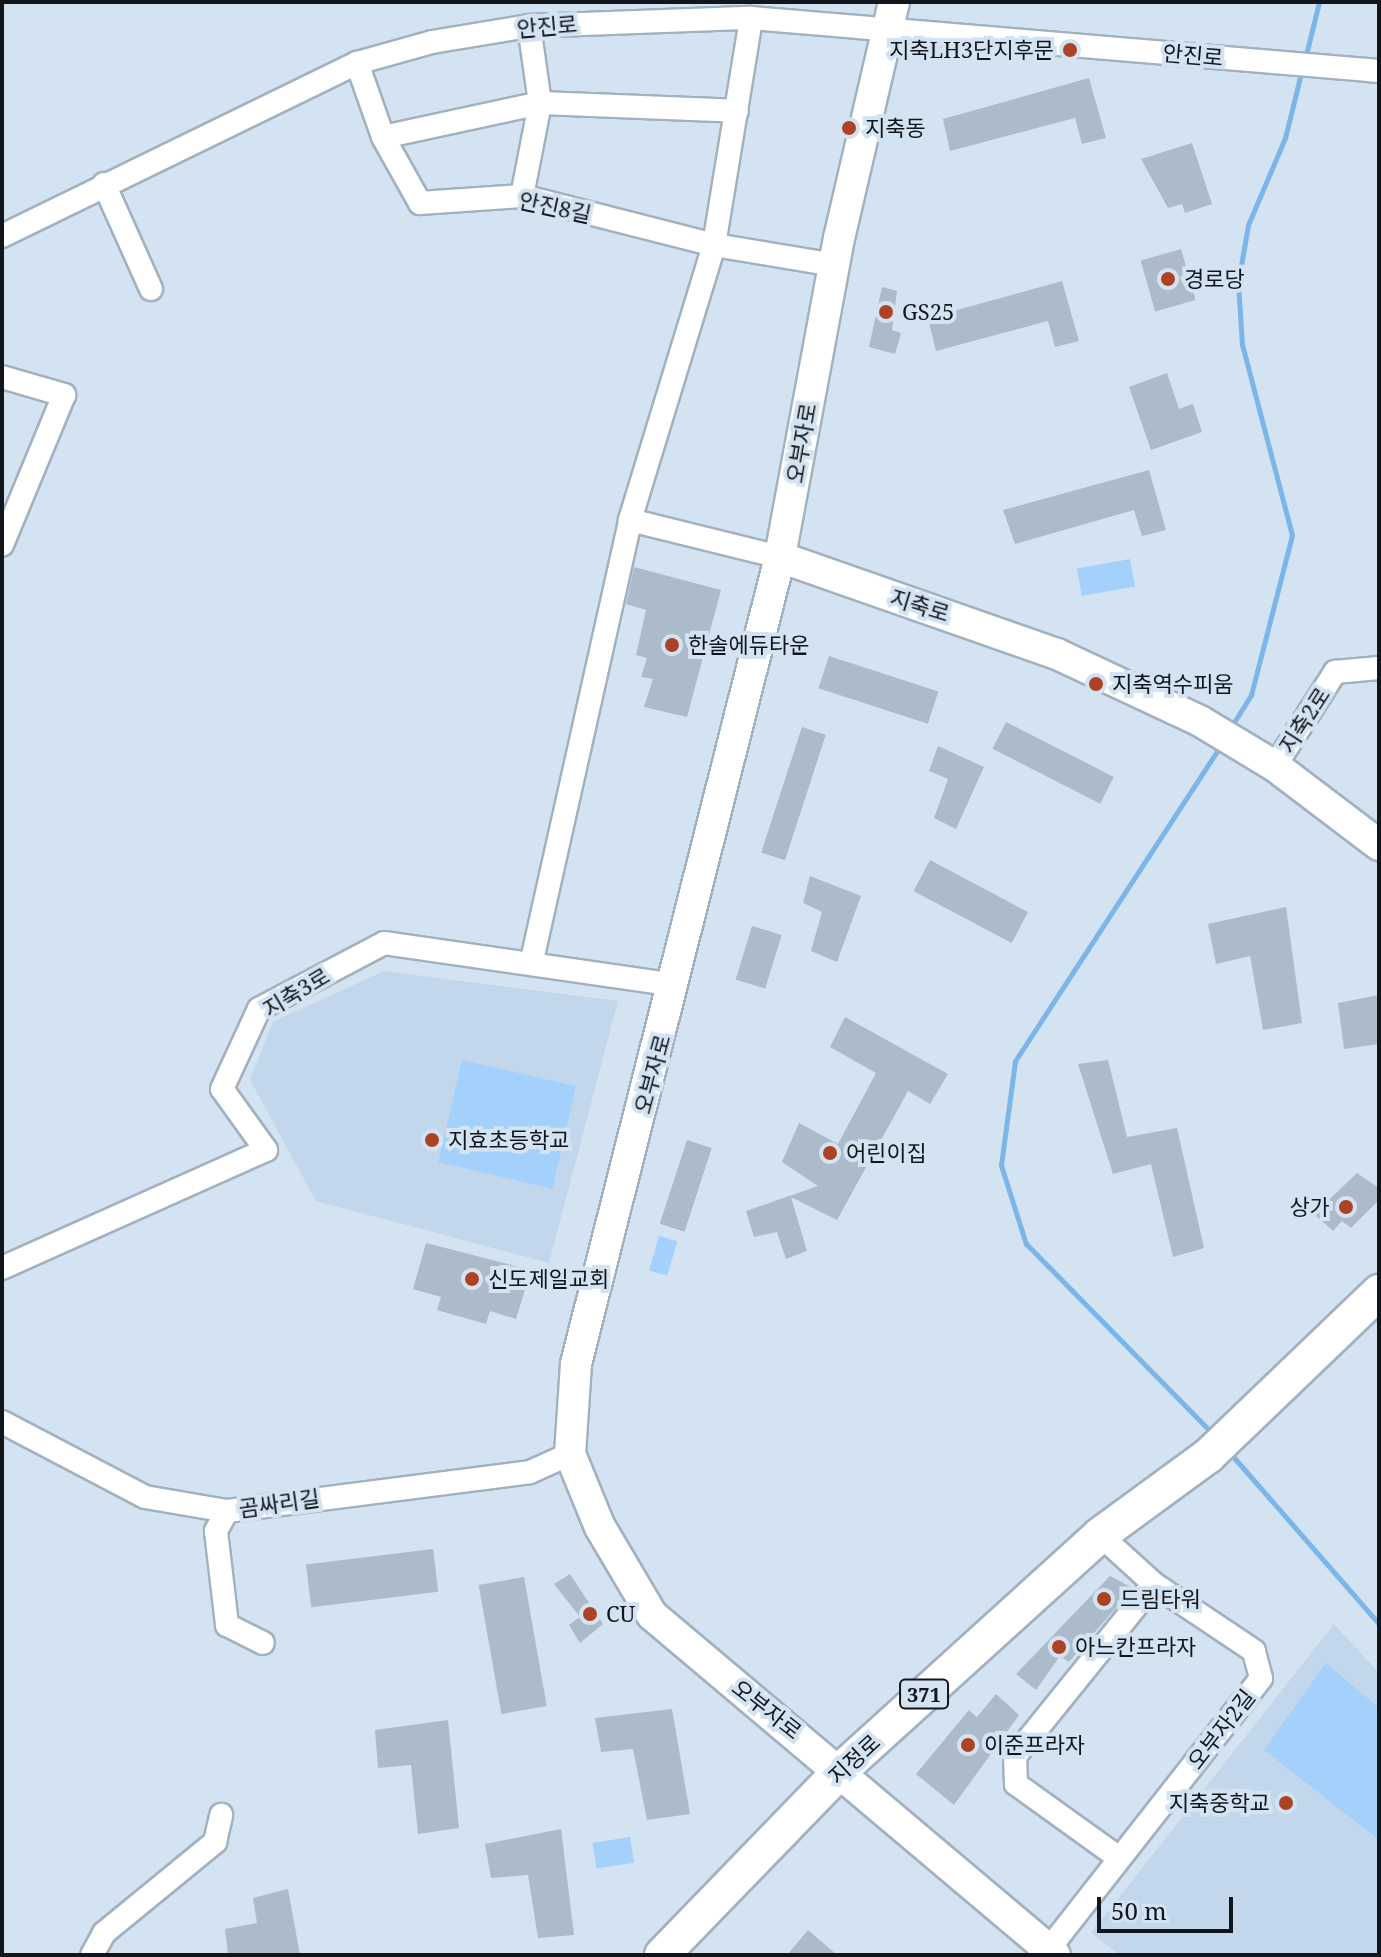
<!DOCTYPE html>
<meta charset="utf-8">
<style>
body{margin:0}
#map{position:relative;width:1381px;height:1957px;overflow:hidden;background:#d3e3f1;font-family:"Noto Serif","Noto Sans KR",serif}
div>[style]{position:absolute}
[style*='--x']{left:calc(var(--x)*1px);top:calc(var(--y)*1px);width:calc(var(--w)*1px);rotate:calc(var(--a)*1deg)}
.built>*{inset:0;background:#c2d7eb}
.green>*{inset:0;background:#a4d1fb;transform-origin:0 0}
.stream>*{height:5px;margin:-2.5px;padding:0 2.5px;transform-origin:2.5px;border-radius:2.5px;background:#7cb5e8}
.building>*{inset:0;background:#acbbc9;transform-origin:0 0}
.roads{filter:drop-shadow(2px 0 #a2b1bf) drop-shadow(-2px 0 #a2b1bf) drop-shadow(0 2px #a2b1bf) drop-shadow(0 -2px #a2b1bf)}
.street>*{height:22px;margin:-11px;padding:0 11px;transform-origin:11px;border-radius:11px;background:#fff}
.secondary>*{height:30px;margin:-15px;padding:0 15px;transform-origin:15px;border-radius:15px;background:#fff}
.primary>*{height:34px;margin:-17px;padding:0 17px;transform-origin:17px;border-radius:17px;background:#fff}
.dots>*{width:22px;height:22px;translate:-50% -50%;box-sizing:border-box;border:4px solid #d3e3f1;border-radius:50%}
span{translate:-50% -50%;white-space:nowrap;text-align:center;line-height:1.15;-webkit-text-stroke:8px #d3e3f1;paint-order:stroke}
.shield-label span{padding:2px 6px;background:#d3e3f1;border:2px solid;border-radius:6px;-webkit-text-stroke-width:0}
.shield-label{font-size:20px;color:#10161b;font-weight:700}
.street-label{font-size:22px;color:#10161b}
.poi-label{font-size:22px;color:#10161b}
.right{translate:-100% -50%;text-align:right}
.left{translate:0 -50%;text-align:left}
.frame{position:absolute;inset:0;border:4px solid #10161b;pointer-events:none}
.scale{position:absolute;left:1097px;top:1897px;width:136px;height:36px;box-sizing:border-box;border:4px solid #10161b;border-top:0;padding-left:10px;font-size:24px;line-height:28px;white-space:nowrap;color:#10161b;-webkit-text-stroke:6px #d3e3f1;paint-order:stroke}
</style>
<div id="map">
<div class="built">
<i style="clip-path:polygon(384px 971px,618px 1001px,549px 1263px,316px 1201px,250px 1080px,273px 1022px)"></i>
<i style="clip-path:polygon(1334px 1624px,1379px 1673px,1379px 1955px,1120px 1955px,1091px 1933px)"></i>
</div>
<div class="green">
<i style="left:1130px;top:559px;width:28px;height:54px;rotate:80deg"></i>
<i style="left:462px;top:1060px;width:117px;height:105px;rotate:13deg"></i>
<i style="left:659px;top:1236px;width:19px;height:36px;rotate:16deg"></i>
<i style="clip-path:polygon(1326px 1663px,1379px 1708px,1379px 1840px,1264px 1750px)"></i>
<i style="left:630px;top:1837px;width:26px;height:38px;rotate:81deg"></i>
</div>
<div class="stream">
<i style="--x:1305;--y:59;--w:59;--a:-76.2"></i>
<i style="--x:1231;--y:727;--w:38;--a:-58"></i>
<i style="--x:1251;--y:695;--w:165;--a:-75.6"></i>
<i style="--x:1292;--y:535;--w:196;--a:-104.7"></i>
<i style="--x:1242;--y:345;--w:62;--a:-93.7"></i>
<i style="--x:1238;--y:283;--w:59;--a:-80.2"></i>
<i style="--x:1248;--y:225;--w:95;--a:-67"></i>
<i style="--x:1285;--y:138;--w:71;--a:-76.2"></i>
<i style="--x:1213;--y:1434;--w:267;--a:-134.5"></i>
<i style="--x:1026;--y:1244;--w:83;--a:-107.6"></i>
<i style="--x:1001;--y:1165;--w:105;--a:-82.3"></i>
<i style="--x:1015;--y:1061;--w:376;--a:-56.9"></i>
<i style="--x:1230;--y:1453;--w:227;--a:48.9"></i>
</div>
<div class="building">
<i style="clip-path:polygon(1089px 78px,1106px 138px,1082px 144px,1075px 118px,950px 151px,943px 119px)"></i>
<i style="clip-path:polygon(1192px 143px,1212px 204px,1185px 213px,1182px 204px,1168px 208px,1141px 159px)"></i>
<i style="left:1181px;top:249px;width:53px;height:42px;rotate:74deg"></i>
<i style="clip-path:polygon(1062px 281px,1079px 341px,1055px 347px,1048px 321px,936px 351px,928px 318px)"></i>
<i style="clip-path:polygon(882px 287px,897px 291px,892px 330px,901px 333px,895px 354px,869px 347px)"></i>
<i style="clip-path:polygon(1167px 373px,1179px 409px,1193px 404px,1202px 432px,1151px 450px,1129px 387px)"></i>
<i style="clip-path:polygon(1149px 470px,1166px 530px,1142px 536px,1134px 510px,1015px 544px,1003px 510px)"></i>
<i style="clip-path:polygon(634px 567px,721px 590px,687px 717px,644px 707px,653px 679px,641px 677px,647px 658px,636px 655px,646px 610px,626px 604px)"></i>
<i style="left:829px;top:656px;width:115px;height:34px;rotate:18deg"></i>
<i style="left:1006px;top:722px;width:121px;height:30px;rotate:27deg"></i>
<i style="left:802px;top:727px;width:25px;height:132px;rotate:18deg"></i>
<i style="clip-path:polygon(938px 746px,984px 767px,956px 829px,934px 818px,948px 779px,929px 771px)"></i>
<i style="left:930px;top:860px;width:111px;height:35px;rotate:28deg"></i>
<i style="clip-path:polygon(810px 876px,861px 896px,837px 962px,811px 951px,822px 912px,803px 903px)"></i>
<i style="clip-path:polygon(1286px 907px,1302px 1023px,1263px 1030px,1250px 956px,1216px 964px,1208px 924px)"></i>
<i style="left:752px;top:926px;width:31px;height:56px;rotate:17deg"></i>
<i style="clip-path:polygon(1379px 995px,1379px 1044px,1344px 1049px,1338px 1003px)"></i>
<i style="clip-path:polygon(845px 1017px,948px 1074px,930px 1104px,908px 1091px,837px 1220px,791px 1197px,807px 1251px,786px 1259px,777px 1232px,754px 1237px,746px 1211px,818px 1186px,782px 1162px,799px 1123px,838px 1144px,876px 1073px,830px 1047px)"></i>
<i style="clip-path:polygon(1108px 1060px,1127px 1137px,1177px 1128px,1204px 1248px,1173px 1257px,1151px 1164px,1113px 1174px,1078px 1064px)"></i>
<i style="left:687px;top:1140px;width:26px;height:88px;rotate:18deg"></i>
<i style="clip-path:polygon(1357px 1173px,1379px 1188px,1379px 1200px,1351px 1228px,1342px 1221px,1333px 1231px,1314px 1214px)"></i>
<i style="clip-path:polygon(426px 1243px,531px 1270px,516px 1319px,490px 1311px,486px 1324px,437px 1310px,441px 1297px,413px 1289px)"></i>
<i style="left:433px;top:1549px;width:43px;height:128px;rotate:83deg"></i>
<i style="clip-path:polygon(570px 1574px,603px 1624px,580px 1643px,569px 1625px,580px 1617px,554px 1584px)"></i>
<i style="clip-path:polygon(1110px 1576px,1133px 1588px,1069px 1662px,1060px 1656px,1036px 1690px,1016px 1674px)"></i>
<i style="left:524px;top:1577px;width:131px;height:46px;rotate:80deg"></i>
<i style="clip-path:polygon(996px 1694px,1019px 1715px,954px 1805px,916px 1774px,969px 1710px,977px 1717px)"></i>
<i style="clip-path:polygon(672px 1709px,690px 1814px,647px 1820px,633px 1749px,601px 1752px,595px 1718px)"></i>
<i style="clip-path:polygon(448px 1720px,459px 1828px,418px 1834px,411px 1765px,378px 1768px,375px 1730px)"></i>
<i style="clip-path:polygon(561px 1829px,574px 1935px,538px 1938px,528px 1875px,491px 1878px,485px 1844px)"></i>
<i style="clip-path:polygon(288px 1889px,300px 1955px,228px 1954px,225px 1929px,257px 1923px,253px 1898px)"></i>
<i style="clip-path:polygon(808px 1930px,837px 1955px,787px 1955px)"></i>
</div>
<div class="roads">
<div class="street">
<i style="--x:357;--y:63;--w:78;--a:70.6"></i>
<i style="--x:383;--y:137;--w:76;--a:60.7"></i>
<i style="--x:420;--y:203;--w:102;--a:-3.9"></i>
<i style="--x:522;--y:196;--w:198;--a:14.3"></i>
<i style="--x:714;--y:245;--w:123;--a:9.4"></i>
<i style="--x:383;--y:137;--w:161;--a:-12.2"></i>
<i style="--x:540;--y:103;--w:197;--a:2.3"></i>
<i style="--x:104;--y:184;--w:115;--a:65.9"></i>
<i style="--x:522;--y:196;--w:95;--a:-79"></i>
<i style="--x:540;--y:103;--w:78;--a:-98.1"></i>
<i style="--x:2;--y:236;--w:395;--a:-26"></i>
<i style="--x:357;--y:63;--w:78;--a:-15.6"></i>
<i style="--x:432;--y:42;--w:98;--a:-9.4"></i>
<i style="--x:529;--y:26;--w:222;--a:-2.1"></i>
<i style="--x:751;--y:18;--w:630;--a:4.82"></i>
<i style="--x:2;--y:377;--w:65;--a:16.2"></i>
<i style="--x:64;--y:395;--w:162;--a:112.5"></i>
<i style="--x:630;--y:520;--w:154;--a:13.9"></i>
<i style="--x:1275;--y:766;--w:112;--a:-57.4"></i>
<i style="--x:1335;--y:672;--w:44;--a:-5.2"></i>
<i style="--x:532;--y:960;--w:451;--a:-77.4"></i>
<i style="--x:630;--y:520;--w:288;--a:-73"></i>
<i style="--x:714;--y:245;--w:230;--a:-80.7"></i>
<i style="--x:2;--y:1268;--w:289;--a:-24.1"></i>
<i style="--x:266;--y:1150;--w:75;--a:-125.8"></i>
<i style="--x:222;--y:1089;--w:88;--a:-65.2"></i>
<i style="--x:259;--y:1009;--w:141;--a:-27.8"></i>
<i style="--x:384;--y:943;--w:294;--a:8.2"></i>
<i style="--x:2;--y:1422;--w:161;--a:27.7"></i>
<i style="--x:145;--y:1497;--w:83;--a:9.7"></i>
<i style="--x:227;--y:1511;--w:305;--a:-7.3"></i>
<i style="--x:530;--y:1472;--w:44;--a:-24.2"></i>
<i style="--x:227;--y:1511;--w:23;--a:119"></i>
<i style="--x:216;--y:1531;--w:95;--a:83.3"></i>
<i style="--x:227;--y:1625;--w:40;--a:26.6"></i>
<i style="--x:1119;--y:1858;--w:127;--a:-144.3"></i>
<i style="--x:1016;--y:1784;--w:28;--a:-92"></i>
<i style="--x:1015;--y:1756;--w:221;--a:-51.1"></i>
<i style="--x:1048;--y:1950;--w:345;--a:-51.9"></i>
<i style="--x:1261;--y:1678;--w:28;--a:-105"></i>
<i style="--x:1254;--y:1651;--w:120;--a:-146.2"></i>
<i style="--x:1154;--y:1584;--w:73;--a:-137.8"></i>
<i style="--x:92;--y:1955;--w:25;--a:-61"></i>
<i style="--x:104;--y:1933;--w:144;--a:-39.3"></i>
<i style="--x:215;--y:1842;--w:28;--a:-77"></i>
</div>
<div class="secondary">
<i style="--x:894;--y:2;--w:242;--a:103.1"></i>
<i style="--x:839;--y:238;--w:324;--a:100.5"></i>
<i style="--x:780;--y:557;--w:832;--a:104.19"></i>
<i style="--x:576;--y:1364;--w:90;--a:93.8"></i>
<i style="--x:570;--y:1454;--w:79;--a:67.7"></i>
<i style="--x:600;--y:1527;--w:102;--a:59.4"></i>
<i style="--x:652;--y:1615;--w:527;--a:40.15"></i>
<i style="--x:780;--y:557;--w:293;--a:19.3"></i>
<i style="--x:1057;--y:654;--w:158;--a:25.1"></i>
<i style="--x:1200;--y:721;--w:87;--a:31"></i>
<i style="--x:1275;--y:766;--w:131;--a:37.2"></i>
</div>
<div class="primary">
<i style="--x:662;--y:1955;--w:257;--a:-45.9"></i>
<i style="--x:841;--y:1770;--w:350;--a:-42.2"></i>
<i style="--x:1100;--y:1535;--w:134;--a:-36.2"></i>
<i style="--x:1208;--y:1456;--w:237;--a:-43.8"></i>
</div>
</div>
<div class="dots">
<i style="left:1070px;top:50px;background:#ac4326"></i>
<i style="left:849px;top:128px;background:#ac4326"></i>
<i style="left:1168px;top:279px;background:#ac4326"></i>
<i style="left:886px;top:312px;background:#ac4326"></i>
<i style="left:672px;top:645px;background:#ac4326"></i>
<i style="left:1096px;top:684px;background:#ac4326"></i>
<i style="left:432px;top:1140px;background:#ac4326"></i>
<i style="left:830px;top:1153px;background:#ac4326"></i>
<i style="left:1346px;top:1207px;background:#ac4326"></i>
<i style="left:472px;top:1279px;background:#ac4326"></i>
<i style="left:1104px;top:1599px;background:#ac4326"></i>
<i style="left:590px;top:1614px;background:#ac4326"></i>
<i style="left:1059px;top:1647px;background:#ac4326"></i>
<i style="left:968px;top:1745px;background:#ac4326"></i>
<i style="left:1286px;top:1803px;background:#ac4326"></i>
</div>
<div class="shield-label">
<span style="left:924px;top:1694px">371</span>
</div>
<div class="street-label">
<span style="left:547px;top:26px;rotate:-5deg">안진로</span>
<span style="left:1193px;top:55px;rotate:5deg">안진로</span>
<span style="left:555px;top:207px;rotate:12deg">안진8길</span>
<span style="left:801px;top:443px;rotate:-80deg">오부자로</span>
<span style="left:920px;top:605px;rotate:17deg">지축로</span>
<span style="left:1304px;top:720px;rotate:-57deg">지축2로</span>
<span style="left:296px;top:992px;rotate:-31deg">지축3로</span>
<span style="left:652px;top:1074px;rotate:-75deg">오부자로</span>
<span style="left:279px;top:1503px;rotate:-8deg">곰싸리길</span>
<span style="left:767px;top:1709px;rotate:38deg">오부자로</span>
<span style="left:1221px;top:1729px;rotate:-52deg">오부자2길</span>
<span style="left:854px;top:1759px;rotate:-43deg">지정로</span>
</div>
<div class="poi-label">
<span class="right" style="left:1054px;top:50px">지축LH3단지후문</span>
<span class="left" style="left:865px;top:128px">지축동</span>
<span class="left" style="left:1184px;top:279px">경로당</span>
<span class="left" style="left:902px;top:312px">GS25</span>
<span class="left" style="left:688px;top:645px">한솔에듀타운</span>
<span class="left" style="left:1112px;top:684px">지축역수피움</span>
<span class="left" style="left:448px;top:1140px">지효초등학교</span>
<span class="left" style="left:846px;top:1153px">어린이집</span>
<span class="right" style="left:1330px;top:1207px">상가</span>
<span class="left" style="left:488px;top:1279px">신도제일교회</span>
<span class="left" style="left:1120px;top:1599px">드림타워</span>
<span class="left" style="left:606px;top:1614px">CU</span>
<span class="left" style="left:1075px;top:1647px">아느칸프라자</span>
<span class="left" style="left:984px;top:1745px">이준프라자</span>
<span class="right" style="left:1270px;top:1803px">지축중학교</span>
</div>
<div class="frame"></div>
<div class="scale">50 m</div>
</div>
